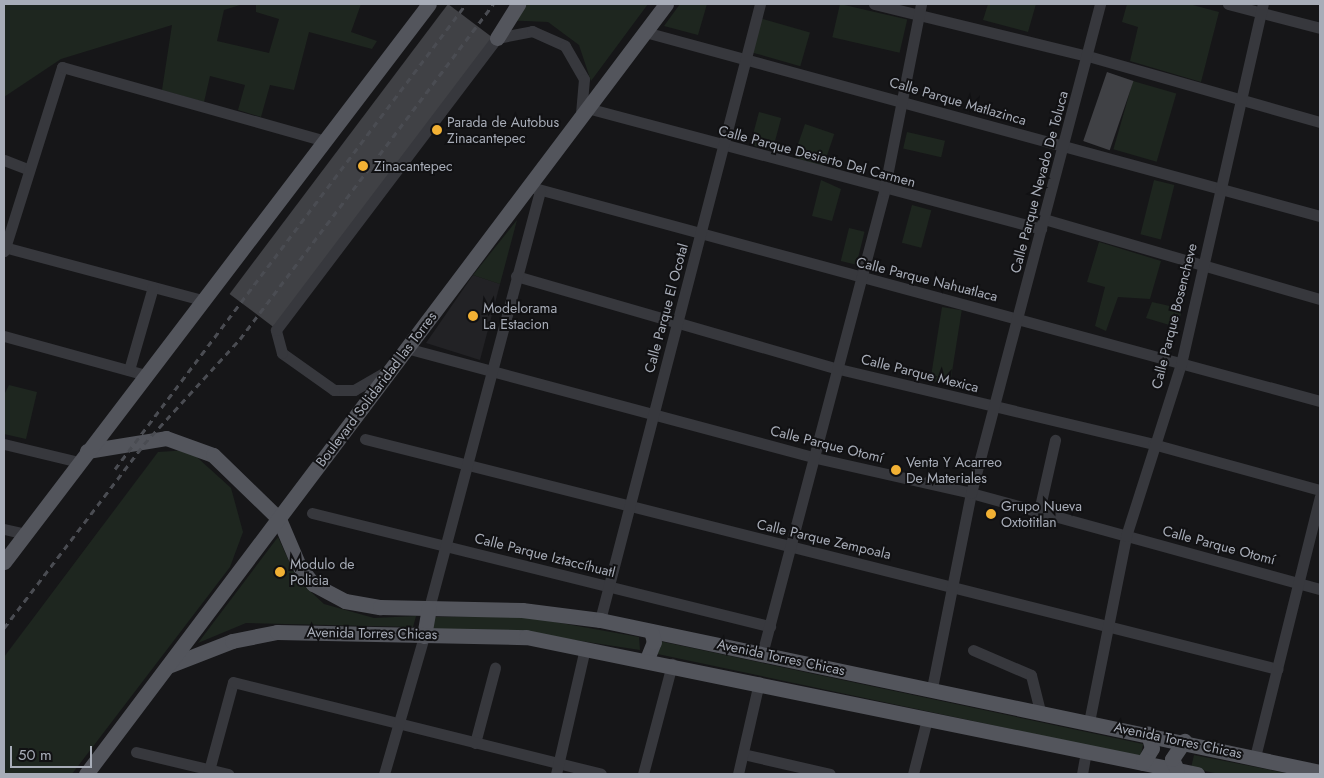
<!DOCTYPE html>
<meta charset="utf-8">
<style>
body{margin:0}
#map{position:relative;width:1324px;height:778px;overflow:hidden;background:#161618;font-family:Jost,sans-serif}
div>[style]{position:absolute}
[style*='--x']{left:calc(var(--x)*1px);top:calc(var(--y)*1px);width:calc(var(--w)*1px);rotate:calc(var(--a)*1deg)}
.built>*{inset:0;background:#222225}
.green>*{inset:0;background:#1e261f;transform-origin:0 0}
.building>*{inset:0;background:#404145;transform-origin:0 0}
.minor>*{height:11px;margin:-5.5px;padding:0 5.5px;transform-origin:5.5px;border-radius:5.5px;background:#37383d}
.major>*{height:15px;margin:-7.5px;padding:0 7.5px;transform-origin:7.5px;border-radius:7.5px;background:#53555c}
.rail>*{height:3px;margin-top:-1.5px;transform-origin:0;background:repeating-linear-gradient(90deg,#4a4c52 0 6px,transparent 0 11px)}
.dots>*{width:14px;height:14px;translate:-50% -50%;box-sizing:border-box;border:2px solid #111113;border-radius:50%}
span{translate:-50% -50%;white-space:nowrap;text-align:center;line-height:1.15;-webkit-text-stroke:4px #111113;paint-order:stroke}
.street-label{font-size:14px;color:#a8adb8}
.poi-label{font-size:14px;color:#a8adb8}
.left{translate:0 -50%;text-align:left}
.frame{position:absolute;inset:0;border:5px solid #a8adb8;pointer-events:none}
.scale{position:absolute;left:10px;top:746px;width:82px;height:22px;box-sizing:border-box;border:2px solid #a8adb8;border-top:0;padding-left:6px;font-size:15px;line-height:18px;white-space:nowrap;color:#a8adb8;-webkit-text-stroke:4px #111113;paint-order:stroke}
</style>
<div id="map">
<div class="built">
<i style="clip-path:polygon(473px 275px,500px 284px,480px 360px,426px 343px)"></i>
</div>
<div class="green">
<i style="clip-path:polygon(4px 4px,243px 4px,224px 10px,217px 41px,269px 53px,279px 19px,256px 12px,256px 4px,361px 4px,351px 32px,377px 41px,372px 49px,309px 32px,294px 90px,270px 85px,261px 117px,238px 110px,245px 85px,210px 76px,204px 102px,162px 90px,172px 25px,61px 59px,4px 97px)"></i>
<i style="clip-path:polygon(513px 4px,648px 4px,591px 81px,579px 45px,548px 22px,501px 20px)"></i>
<i style="clip-path:polygon(680px 4px,707px 4px,698px 35px,664px 26px)"></i>
<i style="left:840px;top:4px;width:69px;height:34px;rotate:13deg"></i>
<i style="clip-path:polygon(988px 4px,1036px 4px,1028px 32px,983px 20px)"></i>
<i style="clip-path:polygon(1127px 4px,1189px 4px,1219px 12px,1201px 82px,1130px 61px,1138px 27px,1122px 22px)"></i>
<i style="left:759px;top:18px;width:53px;height:35px;rotate:16deg"></i>
<i style="left:1133px;top:81px;width:45px;height:71px;rotate:16deg"></i>
<i style="left:759px;top:112px;width:23px;height:34px;rotate:15deg"></i>
<i style="left:805px;top:124px;width:31px;height:35px;rotate:19deg"></i>
<i style="left:907px;top:132px;width:39px;height:17px;rotate:13deg"></i>
<i style="clip-path:polygon(821px 180px,841px 189px,832px 221px,812px 216px)"></i>
<i style="left:1154px;top:180px;width:21px;height:56px;rotate:14deg"></i>
<i style="left:912px;top:205px;width:20px;height:39px;rotate:15deg"></i>
<i style="clip-path:polygon(517px 220px,500px 284px,473px 275px)"></i>
<i style="left:849px;top:228px;width:16px;height:34px;rotate:14deg"></i>
<i style="clip-path:polygon(1099px 242px,1161px 261px,1150px 299px,1118px 297px,1106px 331px,1095px 326px,1105px 287px,1087px 282px)"></i>
<i style="clip-path:polygon(1152px 302px,1183px 309px,1176px 327px,1146px 318px)"></i>
<i style="left:942px;top:307px;width:20px;height:75px;rotate:9deg"></i>
<i style="clip-path:polygon(9px 385px,37px 392px,26px 439px,4px 434px,4px 395px)"></i>
<i style="clip-path:polygon(189px 450px,231px 488px,243px 532px,230px 567px,72px 774px,4px 774px,4px 657px,158px 452px)"></i>
<i style="clip-path:polygon(278px 537px,297px 579px,324px 604px,374px 618px,416px 616px,413px 627px,246px 623px,198px 643px)"></i>
<i style="clip-path:polygon(521px 616px,639px 637px,640px 650px,522px 632px,430px 629px,432px 617px)"></i>
<i style="left:659px;top:641px;width:495px;height:13px;rotate:12deg"></i>
<i style="clip-path:polygon(1194px 755px,1291px 774px,1219px 774px,1191px 768px)"></i>
</div>
<div class="building">
<i style="left:448px;top:4px;width:59px;height:363px;rotate:37deg"></i>
<i style="left:1107px;top:72px;width:28px;height:73px;rotate:19deg"></i>
</div>
<div class="minor">
<i style="--x:874;--y:4;--w:220;--a:13.7"></i>
<i style="--x:1088;--y:56;--w:241;--a:15.9"></i>
<i style="--x:1228;--y:4;--w:95;--a:14.6"></i>
<i style="--x:645;--y:32;--w:700;--a:15.25"></i>
<i style="--x:587;--y:108;--w:470;--a:14.9"></i>
<i style="--x:4;--y:160;--w:26;--a:21"></i>
<i style="--x:527;--y:186;--w:822;--a:15.17"></i>
<i style="--x:1044;--y:219;--w:287;--a:16.2"></i>
<i style="--x:4;--y:247;--w:205;--a:15"></i>
<i style="--x:4;--y:251;--w:193;--a:-72.5"></i>
<i style="--x:62;--y:67;--w:273;--a:15.7"></i>
<i style="--x:516;--y:276;--w:336;--a:16.1"></i>
<i style="--x:839;--y:369;--w:323;--a:13.4"></i>
<i style="--x:1153;--y:444;--w:173;--a:15.4"></i>
<i style="--x:4;--y:336;--w:147;--a:15.4"></i>
<i style="--x:406;--y:348;--w:424;--a:15"></i>
<i style="--x:816;--y:458;--w:159;--a:12.7"></i>
<i style="--x:971;--y:493;--w:362;--a:15.4"></i>
<i style="--x:129;--y:370;--w:86;--a:-73.9"></i>
<i style="--x:387;--y:371;--w:38;--a:150"></i>
<i style="--x:354;--y:390;--w:20;--a:180"></i>
<i style="--x:334;--y:390;--w:64;--a:-144.6"></i>
<i style="--x:282;--y:353;--w:24;--a:-105"></i>
<i style="--x:276;--y:330;--w:366;--a:-52.9"></i>
<i style="--x:497;--y:38;--w:36;--a:-11"></i>
<i style="--x:532;--y:31;--w:36;--a:24"></i>
<i style="--x:565;--y:46;--w:38;--a:60"></i>
<i style="--x:584;--y:79;--w:34;--a:95"></i>
<i style="--x:365;--y:439;--w:941;--a:14.15"></i>
<i style="--x:4;--y:444;--w:77;--a:13.5"></i>
<i style="--x:1039;--y:511;--w:73;--a:-77.3"></i>
<i style="--x:312;--y:513;--w:472;--a:13.9"></i>
<i style="--x:4;--y:529;--w:22;--a:13"></i>
<i style="--x:429;--y:608;--w:432;--a:-75.1"></i>
<i style="--x:600;--y:620;--w:636;--a:-75.44"></i>
<i style="--x:973;--y:650;--w:63;--a:23.3"></i>
<i style="--x:1031;--y:675;--w:38;--a:76"></i>
<i style="--x:762;--y:654;--w:479;--a:-75.2"></i>
<i style="--x:884;--y:191;--w:191;--a:-78.8"></i>
<i style="--x:932;--y:688;--w:199;--a:-78.7"></i>
<i style="--x:971;--y:493;--w:506;--a:-75.22"></i>
<i style="--x:1089;--y:722;--w:190;--a:-78.7"></i>
<i style="--x:1126;--y:536;--w:181;--a:-72.3"></i>
<i style="--x:1181;--y:364;--w:369;--a:-77.2"></i>
<i style="--x:475;--y:743;--w:78;--a:-75.1"></i>
<i style="--x:136;--y:752;--w:95;--a:13.4"></i>
<i style="--x:743;--y:754;--w:89;--a:12.9"></i>
<i style="--x:1255;--y:757;--w:268;--a:-76"></i>
<i style="--x:208;--y:774;--w:95;--a:-74.8"></i>
<i style="--x:233;--y:682;--w:379;--a:14"></i>
<i style="--x:384;--y:774;--w:144;--a:-73.8"></i>
<i style="--x:556;--y:774;--w:129;--a:-77"></i>
<i style="--x:643;--y:774;--w:114;--a:-75.2"></i>
<i style="--x:738;--y:774;--w:94;--a:-77.1"></i>
<i style="--x:913;--y:774;--w:57;--a:-75.7"></i>
<i style="--x:1082;--y:774;--w:23;--a:-80"></i>
</div>
<div class="major">
<i style="--x:497;--y:38;--w:40;--a:-58"></i>
<i style="--x:87;--y:451;--w:80;--a:-9.3"></i>
<i style="--x:166;--y:438;--w:50;--a:19.9"></i>
<i style="--x:213;--y:455;--w:92;--a:44.1"></i>
<i style="--x:279;--y:519;--w:51;--a:66.9"></i>
<i style="--x:299;--y:566;--w:23;--a:52"></i>
<i style="--x:313;--y:584;--w:36;--a:28"></i>
<i style="--x:345;--y:601;--w:36;--a:10"></i>
<i style="--x:380;--y:607;--w:142;--a:1.2"></i>
<i style="--x:522;--y:610;--w:79;--a:7.3"></i>
<i style="--x:600;--y:620;--w:736;--a:11.92"></i>
<i style="--x:4;--y:562;--w:701;--a:-52.71"></i>
<i style="--x:424;--y:636;--w:28;--a:-80"></i>
<i style="--x:647;--y:659;--w:18;--a:-68"></i>
<i style="--x:654;--y:642;--w:11;--a:-105"></i>
<i style="--x:168;--y:666;--w:69;--a:-21.3"></i>
<i style="--x:232;--y:641;--w:46;--a:-11.3"></i>
<i style="--x:277;--y:632;--w:249;--a:1.2"></i>
<i style="--x:526;--y:637;--w:685;--a:11.54"></i>
<i style="--x:1143;--y:763;--w:17;--a:-59"></i>
<i style="--x:1152;--y:748;--w:15;--a:-106"></i>
<i style="--x:1177;--y:770;--w:12;--a:-114"></i>
<i style="--x:1172;--y:759;--w:22;--a:-56"></i>
<i style="--x:86;--y:774;--w:964;--a:-53.01"></i>
</div>
<div class="rail">
<i style="--x:115;--y:469;--w:583;--a:-52.95"></i>
<i style="--x:4;--y:628;--w:231;--a:-52.7"></i>
<i style="--x:144;--y:444;--w:142;--a:-47.6"></i>
<i style="--x:240;--y:339;--w:420;--a:-52.9"></i>
</div>
<div class="dots">
<i style="left:437px;top:130px;background:#f2b134"></i>
<i style="left:363px;top:166px;background:#f2b134"></i>
<i style="left:473px;top:316px;background:#f2b134"></i>
<i style="left:896px;top:470px;background:#f2b134"></i>
<i style="left:991px;top:514px;background:#f2b134"></i>
<i style="left:280px;top:572px;background:#f2b134"></i>
</div>
<div class="street-label">
<span style="left:958px;top:101px;rotate:16deg">Calle Parque Matlazinca</span>
<span style="left:817px;top:156px;rotate:15deg">Calle Parque Desierto Del Carmen</span>
<span style="left:1039px;top:182px;rotate:-75deg">Calle Parque Nevado De Toluca</span>
<span style="left:927px;top:279px;rotate:14deg">Calle Parque Nahuatlaca</span>
<span style="left:666px;top:308px;rotate:-75deg">Calle Parque El Ocotal</span>
<span style="left:1174px;top:316px;rotate:-76deg">Calle Parque Bosencheve</span>
<span style="left:920px;top:373px;rotate:14deg">Calle Parque Mexica</span>
<span style="left:376px;top:389px;rotate:-53deg">Boulevard Solidaridad las Torres</span>
<span style="left:827px;top:444px;rotate:14deg">Calle Parque Otomí</span>
<span style="left:824px;top:539px;rotate:13deg">Calle Parque Zempoala</span>
<span style="left:1219px;top:545px;rotate:15deg">Calle Parque Otomí</span>
<span style="left:545px;top:555px;rotate:14deg">Calle Parque Iztaccíhuatl</span>
<span style="left:372px;top:633px;rotate:1deg">Avenida Torres Chicas</span>
<span style="left:781px;top:657px;rotate:12deg">Avenida Torres Chicas</span>
<span style="left:1178px;top:740px;rotate:12deg">Avenida Torres Chicas</span>
</div>
<div class="poi-label">
<span class="left" style="left:447px;top:130px">Parada de Autobus<br>Zinacantepec</span>
<span class="left" style="left:374px;top:166px">Zinacantepec</span>
<span class="left" style="left:483px;top:316px">Modelorama<br>La Estacion</span>
<span class="left" style="left:906px;top:470px">Venta Y Acarreo<br>De Materiales</span>
<span class="left" style="left:1001px;top:514px">Grupo Nueva<br>Oxtotitlan</span>
<span class="left" style="left:290px;top:572px">Modulo de<br>Policia</span>
</div>
<div class="frame"></div>
<div class="scale">50 m</div>
</div>
